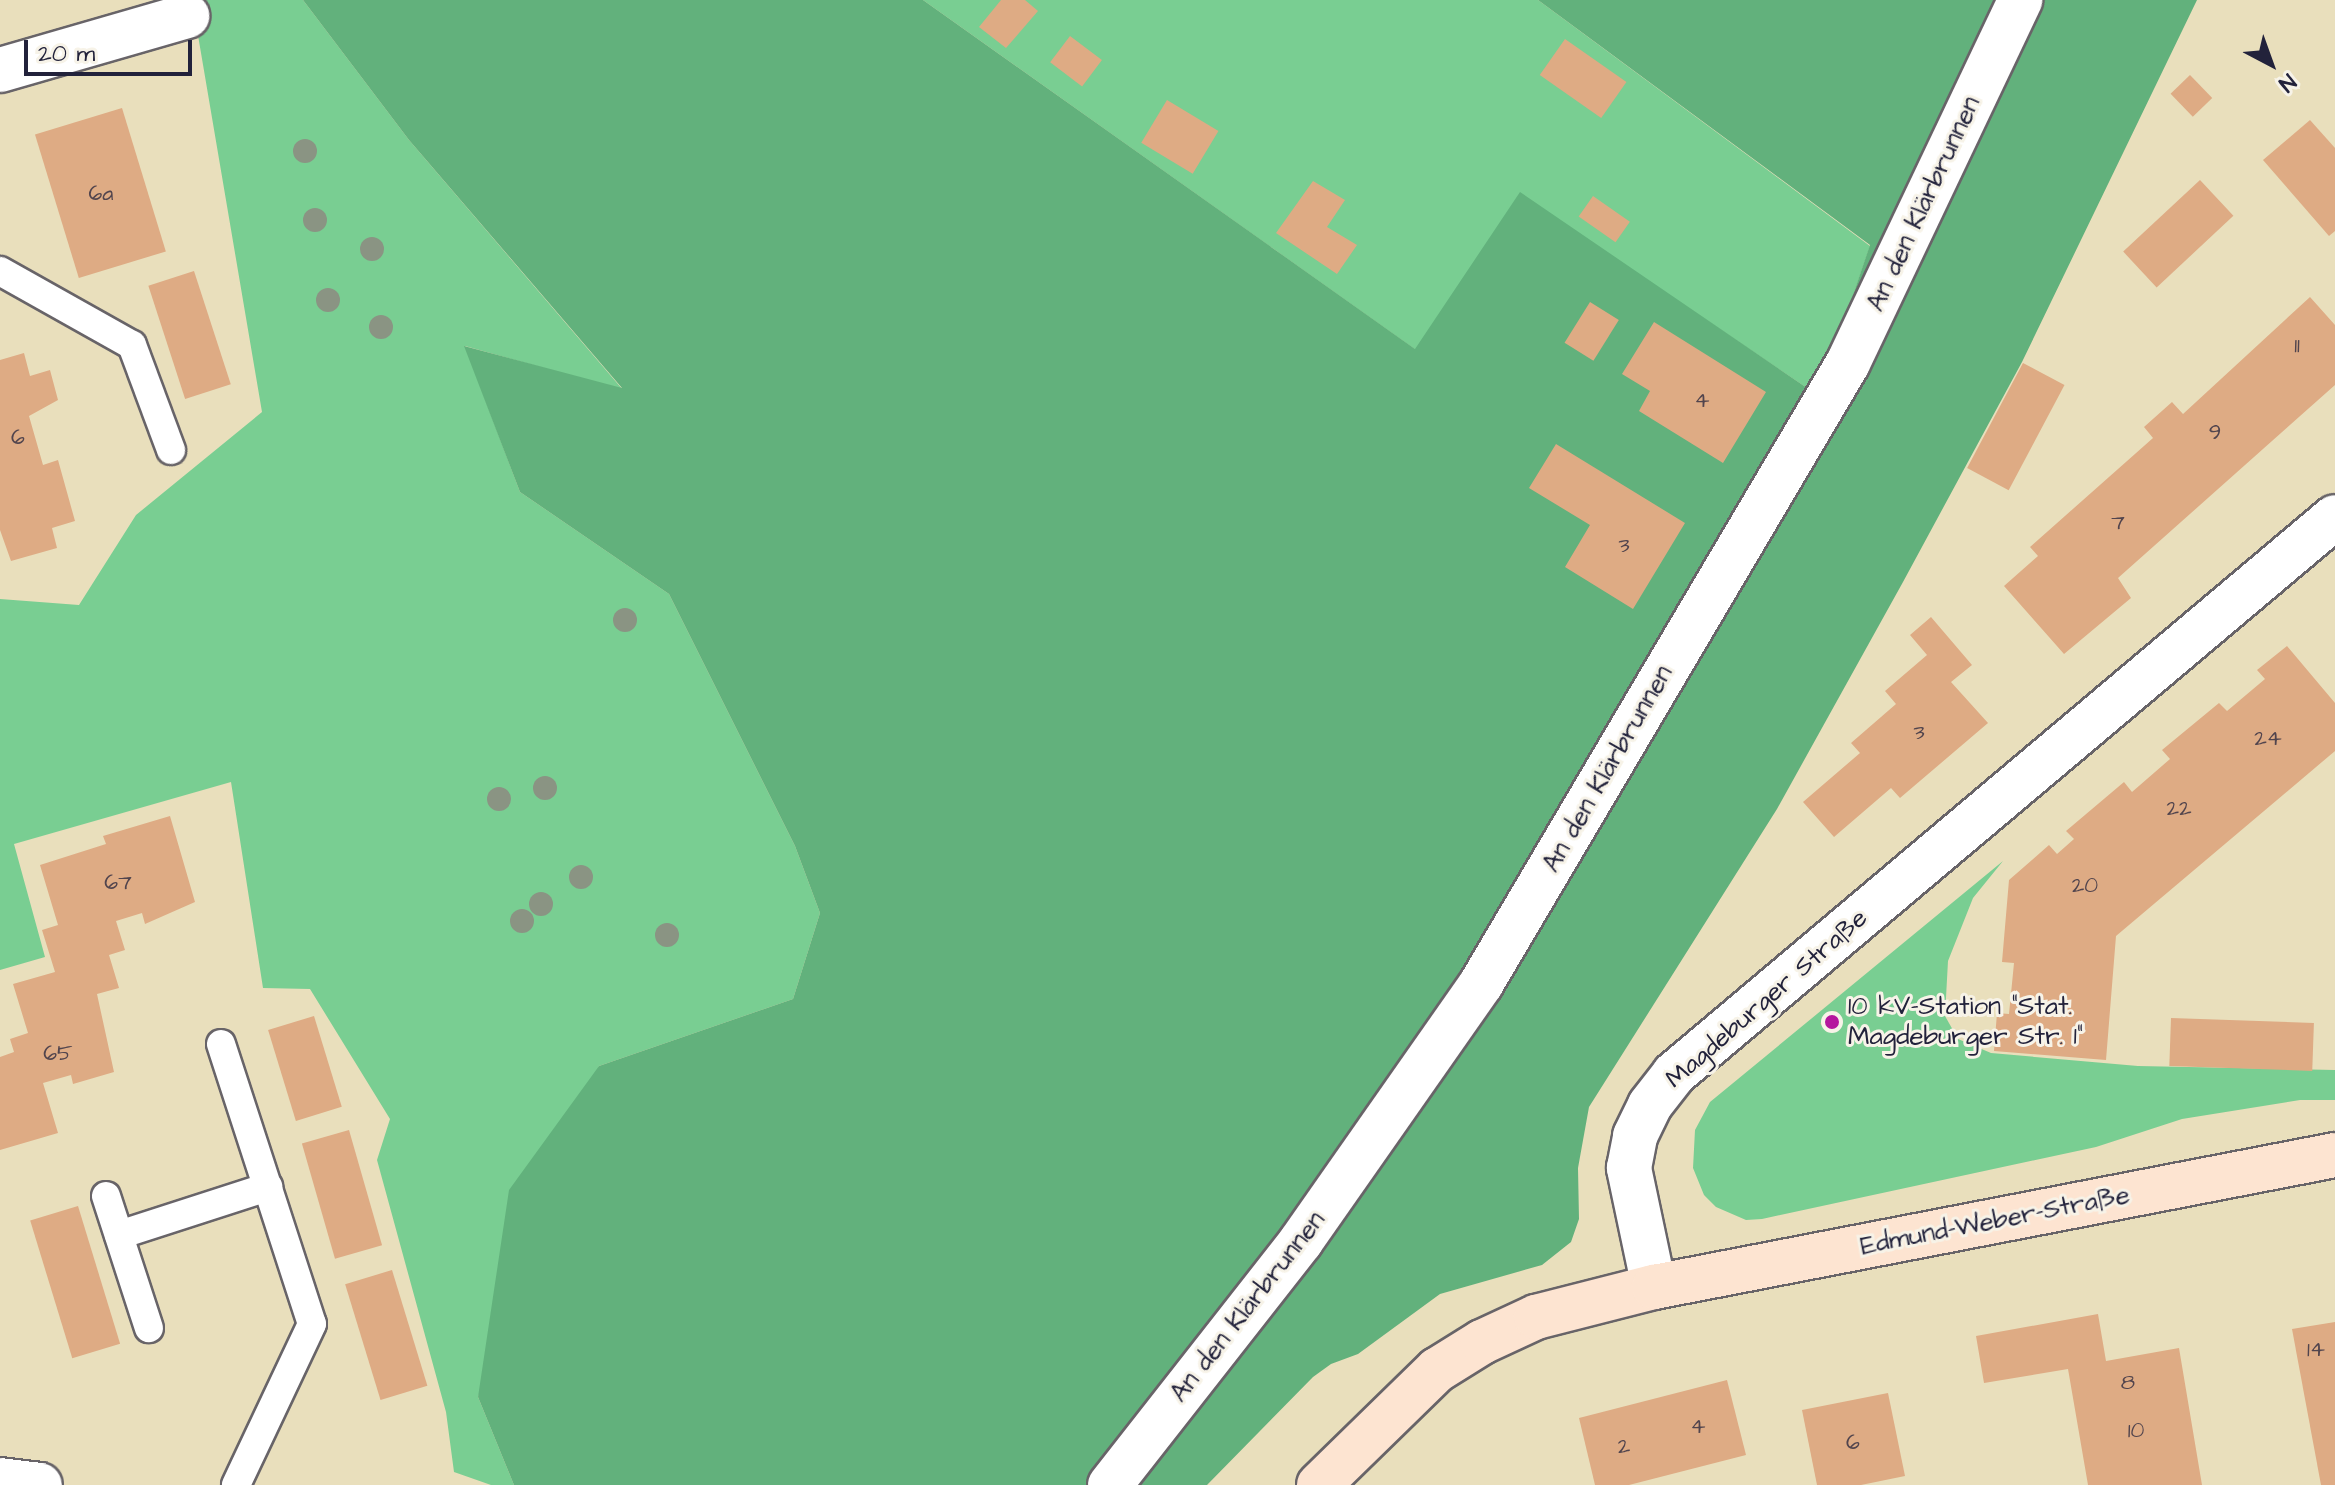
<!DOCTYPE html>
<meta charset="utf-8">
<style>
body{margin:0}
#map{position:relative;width:2335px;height:1485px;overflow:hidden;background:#e9dfbc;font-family:"Architects Daughter",sans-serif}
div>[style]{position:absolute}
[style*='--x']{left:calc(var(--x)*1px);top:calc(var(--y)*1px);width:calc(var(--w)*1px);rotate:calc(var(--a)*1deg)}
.green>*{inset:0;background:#79ce92}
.forest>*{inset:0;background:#62b17c}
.building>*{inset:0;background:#deab84;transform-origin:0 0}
.roads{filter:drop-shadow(2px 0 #686468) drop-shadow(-2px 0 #686468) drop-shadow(0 2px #686468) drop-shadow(0 -2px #686468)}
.lane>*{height:28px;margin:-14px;padding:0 14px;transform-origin:14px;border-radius:14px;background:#fff}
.street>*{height:44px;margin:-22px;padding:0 22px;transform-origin:22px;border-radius:22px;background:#fff}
.secondary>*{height:44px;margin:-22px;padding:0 22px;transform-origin:22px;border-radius:22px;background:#fde4d1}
.trees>*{width:24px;height:24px;margin:-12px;border-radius:50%;background:#8a9483}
.dots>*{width:22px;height:22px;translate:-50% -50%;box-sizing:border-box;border:4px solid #f7f3e8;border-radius:50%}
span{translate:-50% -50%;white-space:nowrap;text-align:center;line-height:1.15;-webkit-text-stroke:6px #f7f3e8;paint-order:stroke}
.number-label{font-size:22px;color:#51444d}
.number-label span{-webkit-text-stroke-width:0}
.street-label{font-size:26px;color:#22223b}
.poi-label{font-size:26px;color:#22223b}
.left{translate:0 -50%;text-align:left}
.north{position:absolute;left:2231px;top:24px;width:80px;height:80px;-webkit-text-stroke:6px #f7f3e8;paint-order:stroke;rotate:139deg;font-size:22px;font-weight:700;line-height:32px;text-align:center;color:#22223b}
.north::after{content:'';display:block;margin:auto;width:28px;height:36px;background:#22223b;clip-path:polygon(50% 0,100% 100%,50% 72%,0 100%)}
.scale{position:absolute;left:24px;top:40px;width:168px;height:36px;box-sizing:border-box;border:4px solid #22223b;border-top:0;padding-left:10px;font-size:24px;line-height:28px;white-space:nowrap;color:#22223b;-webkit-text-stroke:6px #f7f3e8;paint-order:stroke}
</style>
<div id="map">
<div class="green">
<i style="clip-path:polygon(192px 0,303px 0,409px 140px,623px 390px,465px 346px,520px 492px,669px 594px,795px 846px,820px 913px,793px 999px,599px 1066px,478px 1397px,514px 1485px,491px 1485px,454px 1472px,446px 1412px,377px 1160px,390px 1119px,310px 989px,263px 988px,231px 782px,14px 844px,45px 957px,0 970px,0 599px,79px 605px,136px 515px,262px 412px)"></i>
<i style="clip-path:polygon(923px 0,1538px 0,1870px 246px,1832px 357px,1810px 390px,1647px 280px,1416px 350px)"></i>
<i style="clip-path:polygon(2003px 861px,1973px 898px,1948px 961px,1945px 1016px,1958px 1039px,1991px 1053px,2138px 1066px,2335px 1070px,2335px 1100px,2300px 1100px,2182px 1119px,2096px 1147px,1762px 1219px,1746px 1220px,1716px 1207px,1704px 1195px,1693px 1168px,1695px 1130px,1710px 1102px)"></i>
</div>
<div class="forest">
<i style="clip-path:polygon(303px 0,923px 0,1415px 349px,1520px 192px,1810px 390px,1832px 357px,1870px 245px,1538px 0,2197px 0,2022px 362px,1903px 582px,1777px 809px,1589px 1107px,1578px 1168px,1579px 1219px,1571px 1242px,1542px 1265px,1440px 1294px,1358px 1354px,1331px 1364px,1313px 1377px,1207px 1485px,514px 1485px,478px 1397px,509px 1190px,599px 1066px,793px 999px,820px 913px,795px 846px,669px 594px,520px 492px,464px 346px,622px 388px,409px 140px)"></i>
</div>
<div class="building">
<i style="clip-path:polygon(1001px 0,1025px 0,1038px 11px,1006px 48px,979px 27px)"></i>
<i style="left:1070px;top:36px;width:40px;height:33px;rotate:37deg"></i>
<i style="left:1565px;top:39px;width:75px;height:44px;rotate:35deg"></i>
<i style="left:2190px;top:75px;width:32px;height:27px;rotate:46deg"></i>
<i style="left:1167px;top:100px;width:60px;height:50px;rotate:31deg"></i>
<i style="left:122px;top:108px;width:150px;height:91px;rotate:73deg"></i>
<i style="clip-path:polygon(2310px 120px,2335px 148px,2335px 231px,2329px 236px,2263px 160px)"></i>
<i style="left:2200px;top:180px;width:49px;height:105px;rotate:47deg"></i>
<i style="clip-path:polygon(1313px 181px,1345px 200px,1327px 227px,1357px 245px,1337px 274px,1276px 233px)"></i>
<i style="left:1593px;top:196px;width:45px;height:25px;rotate:35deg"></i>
<i style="left:194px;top:271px;width:119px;height:48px;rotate:72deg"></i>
<i style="clip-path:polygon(2310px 297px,2335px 325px,2335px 385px,2118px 578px,2131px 598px,2064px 654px,2004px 586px,2038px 556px,2030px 547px,2153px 438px,2144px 427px,2172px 402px,2183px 414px)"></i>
<i style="left:1590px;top:302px;width:34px;height:48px;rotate:32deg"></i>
<i style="clip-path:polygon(1654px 322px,1766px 392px,1723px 463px,1639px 411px,1650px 391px,1622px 374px)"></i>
<i style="clip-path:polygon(24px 353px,30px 376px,50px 370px,58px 400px,29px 416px,43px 465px,58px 460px,75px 521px,52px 528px,57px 548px,11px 561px,0 530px,0 360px)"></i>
<i style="left:2023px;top:363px;width:47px;height:119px;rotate:28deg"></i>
<i style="clip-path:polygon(1556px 444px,1685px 523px,1633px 609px,1565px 567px,1590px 525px,1529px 488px)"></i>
<i style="clip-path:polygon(1931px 617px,1972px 665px,1951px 682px,1988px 723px,1900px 798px,1891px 788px,1834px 837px,1803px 802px,1860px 753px,1851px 743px,1896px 704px,1885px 691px,1927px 655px,1910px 635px)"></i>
<i style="clip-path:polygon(2287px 646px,2335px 703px,2335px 751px,2116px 936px,2106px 1060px,1994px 1051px,1997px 1013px,2009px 1014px,2014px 963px,2002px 962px,2009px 880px,2049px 845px,2057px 854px,2074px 839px,2066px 831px,2124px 782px,2132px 792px,2170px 759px,2162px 750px,2219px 703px,2227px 711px,2265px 679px,2257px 670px)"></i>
<i style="clip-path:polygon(170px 816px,195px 902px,145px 924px,142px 913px,116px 921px,125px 950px,109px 955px,119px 988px,97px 994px,114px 1072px,73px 1084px,71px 1075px,43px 1083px,58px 1133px,0 1150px,0 1057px,14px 1052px,10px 1039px,28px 1033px,13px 984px,55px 972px,42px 930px,58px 925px,40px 865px,106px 844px,103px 836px)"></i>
<i style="left:1836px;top:1011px;width:11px;height:20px;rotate:52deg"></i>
<i style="left:314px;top:1016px;width:95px;height:48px;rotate:73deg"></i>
<i style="left:2171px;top:1018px;width:143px;height:48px;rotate:2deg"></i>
<i style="left:349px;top:1130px;width:120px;height:49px;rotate:74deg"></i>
<i style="left:78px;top:1206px;width:144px;height:50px;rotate:73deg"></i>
<i style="left:392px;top:1270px;width:121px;height:49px;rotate:73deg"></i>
<i style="clip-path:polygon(2098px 1314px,2106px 1361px,2179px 1348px,2202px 1485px,2088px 1485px,2068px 1369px,1984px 1383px,1976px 1336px)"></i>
<i style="clip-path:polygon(2335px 1322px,2335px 1485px,2321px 1485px,2292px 1329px)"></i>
<i style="clip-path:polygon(1727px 1380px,1746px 1455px,1629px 1485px,1595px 1485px,1579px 1418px)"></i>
<i style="clip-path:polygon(1888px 1393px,1905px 1476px,1861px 1485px,1817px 1485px,1802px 1410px)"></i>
</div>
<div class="roads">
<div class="lane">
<i style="--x:0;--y:271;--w:151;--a:29.3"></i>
<i style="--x:132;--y:345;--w:112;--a:69.6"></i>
<i style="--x:221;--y:1044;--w:294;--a:72"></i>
<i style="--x:312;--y:1324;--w:178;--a:115.3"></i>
<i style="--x:106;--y:1196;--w:139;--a:72"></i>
<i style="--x:119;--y:1235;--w:157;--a:-17.9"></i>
</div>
<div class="street">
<i style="--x:0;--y:70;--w:195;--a:-16.1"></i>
<i style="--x:1654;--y:1287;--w:122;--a:-101.9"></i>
<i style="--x:1629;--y:1168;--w:33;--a:-79"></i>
<i style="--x:1635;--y:1136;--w:34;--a:-64"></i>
<i style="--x:1650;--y:1105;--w:39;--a:-52"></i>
<i style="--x:1674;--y:1074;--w:864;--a:-40.12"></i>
<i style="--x:0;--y:1480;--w:40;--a:7.1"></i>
<i style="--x:1110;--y:1485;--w:310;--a:-51.9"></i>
<i style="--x:1301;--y:1241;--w:314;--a:-55"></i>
<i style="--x:1481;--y:984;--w:721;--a:-59.42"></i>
<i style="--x:1848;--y:363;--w:402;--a:-64.6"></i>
</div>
<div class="secondary">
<i style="--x:1319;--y:1485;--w:165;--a:-44.3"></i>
<i style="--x:1437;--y:1370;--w:53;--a:-31.9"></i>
<i style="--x:1482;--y:1342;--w:60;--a:-24.8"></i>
<i style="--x:1536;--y:1317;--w:122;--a:-14.3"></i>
<i style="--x:1654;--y:1287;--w:694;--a:-10.97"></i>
</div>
</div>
<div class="trees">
<i style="left:305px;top:151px"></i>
<i style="left:315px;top:220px"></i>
<i style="left:372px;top:249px"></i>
<i style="left:328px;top:300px"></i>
<i style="left:381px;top:327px"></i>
<i style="left:625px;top:620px"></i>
<i style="left:545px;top:788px"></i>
<i style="left:499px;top:799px"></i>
<i style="left:581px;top:877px"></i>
<i style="left:541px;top:904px"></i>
<i style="left:522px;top:921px"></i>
<i style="left:667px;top:935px"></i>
</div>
<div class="dots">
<i style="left:1832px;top:1022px;background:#b5179e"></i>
</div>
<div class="number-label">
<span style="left:101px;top:194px">6a</span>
<span style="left:2297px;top:346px">11</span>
<span style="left:1702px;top:401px">4</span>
<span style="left:2215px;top:433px">9</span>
<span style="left:18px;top:438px">6</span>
<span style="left:2118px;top:523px">7</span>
<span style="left:1624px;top:546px">3</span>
<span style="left:1919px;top:733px">3</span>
<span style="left:2268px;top:739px">24</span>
<span style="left:2179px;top:809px">22</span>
<span style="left:118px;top:883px">67</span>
<span style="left:2085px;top:886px">20</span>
<span style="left:58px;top:1054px">65</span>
<span style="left:2316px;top:1350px">14</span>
<span style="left:2128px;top:1383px">8</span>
<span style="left:1698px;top:1427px">4</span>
<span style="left:2136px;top:1431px">10</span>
<span style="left:1853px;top:1443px">6</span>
<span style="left:1624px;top:1447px">2</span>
</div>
<div class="street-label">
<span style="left:1924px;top:204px;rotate:-65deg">An den Klärbrunnen</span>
<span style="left:1608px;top:769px;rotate:-60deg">An den Klärbrunnen</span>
<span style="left:1767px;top:999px;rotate:-41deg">Magdeburger Straße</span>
<span style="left:1995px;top:1221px;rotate:-11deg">Edmund-Weber-Straße</span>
<span style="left:1248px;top:1307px;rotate:-52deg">An den Klärbrunnen</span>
</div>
<div class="poi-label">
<span class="left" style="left:1848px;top:1022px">10 kV-Station "Stat.<br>Magdeburger Str. 1"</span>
</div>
<div class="north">N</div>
<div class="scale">20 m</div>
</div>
